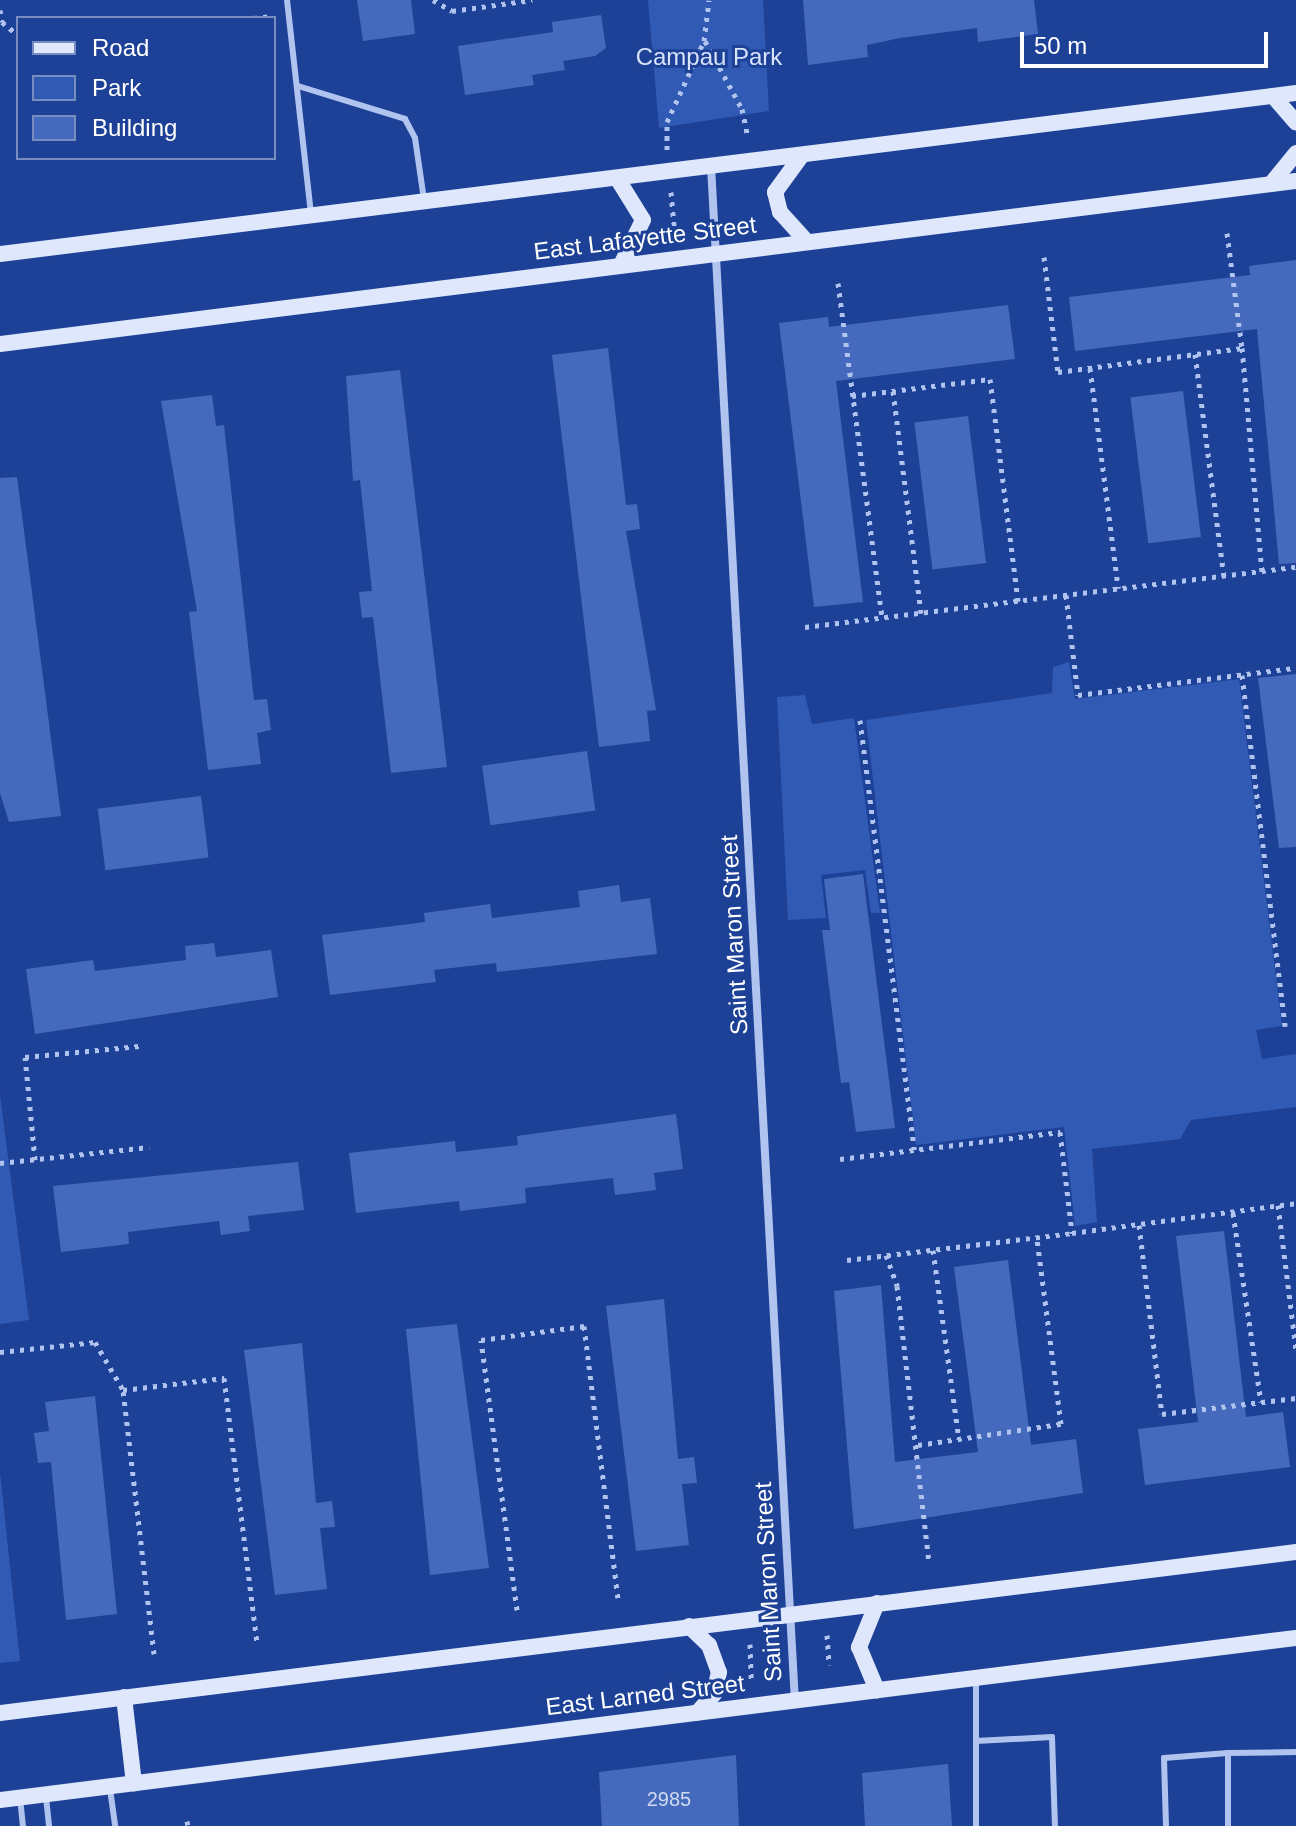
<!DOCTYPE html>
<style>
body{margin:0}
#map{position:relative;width:1296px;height:1826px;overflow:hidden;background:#1d4196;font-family:Helvetica,sans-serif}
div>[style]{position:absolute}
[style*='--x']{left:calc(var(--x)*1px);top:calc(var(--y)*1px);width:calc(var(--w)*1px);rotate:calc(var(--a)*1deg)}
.green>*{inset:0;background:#315ab4}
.building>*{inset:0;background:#456abd;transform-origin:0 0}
.path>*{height:5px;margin-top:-2.5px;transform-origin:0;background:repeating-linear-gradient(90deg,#b1c4ef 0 4px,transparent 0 10px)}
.lane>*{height:6px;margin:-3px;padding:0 3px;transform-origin:3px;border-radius:3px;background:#b1c4ef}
.street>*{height:8px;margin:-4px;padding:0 4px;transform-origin:4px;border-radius:4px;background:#b1c4ef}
.secondary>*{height:16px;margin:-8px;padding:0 8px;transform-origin:8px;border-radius:8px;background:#dee7fb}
span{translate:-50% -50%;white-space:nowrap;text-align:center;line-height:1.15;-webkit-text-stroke:6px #1d4196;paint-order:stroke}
.number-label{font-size:20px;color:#d0daee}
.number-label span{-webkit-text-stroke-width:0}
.park-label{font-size:24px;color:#d7e2fb}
.street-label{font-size:24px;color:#fff}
.legend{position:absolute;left:16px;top:16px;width:260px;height:144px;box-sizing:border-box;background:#1d4196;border:2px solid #778dc0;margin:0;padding:10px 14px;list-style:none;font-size:24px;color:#fff}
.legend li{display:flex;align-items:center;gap:16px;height:40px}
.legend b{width:40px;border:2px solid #778dc0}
.scale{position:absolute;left:1020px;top:32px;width:248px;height:36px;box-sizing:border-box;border:4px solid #fff;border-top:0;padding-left:10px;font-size:24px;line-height:28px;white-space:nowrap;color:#fff;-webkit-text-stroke:6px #1d4196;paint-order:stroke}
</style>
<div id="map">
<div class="green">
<i style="clip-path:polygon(648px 0,763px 0,769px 111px,659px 128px)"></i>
<i style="clip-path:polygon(1069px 662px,1075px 699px,1239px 679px,1282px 1026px,1256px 1030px,1262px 1059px,1296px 1054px,1296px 1107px,1191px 1120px,1180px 1139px,1092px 1149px,1097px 1222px,1075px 1226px,1064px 1127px,916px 1145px,866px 720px,1052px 693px,1053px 667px)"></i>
<i style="clip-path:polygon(805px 695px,812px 724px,854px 718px,880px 913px,871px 913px,865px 870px,821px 875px,826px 918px,788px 920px,777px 697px)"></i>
<i style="clip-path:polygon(0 1095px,29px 1320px,0 1324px)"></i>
<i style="clip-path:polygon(0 1472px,20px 1661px,0 1663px)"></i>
</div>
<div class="building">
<i style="clip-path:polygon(357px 0,411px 0,415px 34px,363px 41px)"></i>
<i style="clip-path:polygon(803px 0,1034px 0,1038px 34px,978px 42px,977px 28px,900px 38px,867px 45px,868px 57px,808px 65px)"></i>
<i style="clip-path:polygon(601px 15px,606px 48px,595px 56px,563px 61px,565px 70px,532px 75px,534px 85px,465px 95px,458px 46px,553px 32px,552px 22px)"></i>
<i style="clip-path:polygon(1296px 260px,1296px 563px,1279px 564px,1257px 329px,1075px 351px,1069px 297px,1250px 275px,1249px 266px)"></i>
<i style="clip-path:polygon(1008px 305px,1015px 359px,836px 381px,863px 602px,814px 607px,779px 323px,828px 317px,829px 327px)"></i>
<i style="clip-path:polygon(608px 348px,626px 505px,637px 504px,640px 529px,626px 531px,656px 710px,647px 711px,650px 741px,599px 747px,552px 355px)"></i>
<i style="clip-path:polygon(400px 370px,447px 767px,391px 773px,373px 617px,362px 618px,359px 592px,372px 591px,360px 480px,353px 481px,346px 376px)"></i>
<i style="left:1183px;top:391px;width:147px;height:53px;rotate:83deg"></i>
<i style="clip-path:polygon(212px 395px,216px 426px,224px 425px,254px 700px,267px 699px,271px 730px,257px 733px,261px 764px,208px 770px,189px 612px,197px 611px,161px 401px)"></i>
<i style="left:968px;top:416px;width:148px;height:54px;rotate:83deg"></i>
<i style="clip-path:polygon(17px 477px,61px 816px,9px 822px,0 793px,0 478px)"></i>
<i style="clip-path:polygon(1296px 674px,1296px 847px,1279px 848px,1258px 678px)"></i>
<i style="left:587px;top:751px;width:60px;height:106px;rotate:82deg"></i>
<i style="left:201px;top:796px;width:62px;height:104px;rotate:83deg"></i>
<i style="clip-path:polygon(863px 874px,895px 1128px,856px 1132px,849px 1082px,841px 1083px,822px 930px,830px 930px,824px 879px)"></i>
<i style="clip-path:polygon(619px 885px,621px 902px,650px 898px,657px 954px,497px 972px,496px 963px,434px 970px,436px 982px,330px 995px,322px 935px,425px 922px,424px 913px,490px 904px,492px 918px,580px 907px,578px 891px)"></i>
<i style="clip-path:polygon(214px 943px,216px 957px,271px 950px,278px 997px,35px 1034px,26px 969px,93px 960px,95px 971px,186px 960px,185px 946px)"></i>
<i style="clip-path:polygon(676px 1114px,683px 1169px,654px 1173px,656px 1190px,615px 1195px,613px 1178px,525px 1188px,526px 1203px,460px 1211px,459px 1201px,356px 1213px,349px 1153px,455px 1141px,456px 1152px,518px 1145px,517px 1136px)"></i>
<i style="clip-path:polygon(298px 1162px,304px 1210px,248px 1216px,250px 1231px,221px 1235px,219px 1221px,128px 1232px,129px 1244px,61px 1252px,53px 1186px)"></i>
<i style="clip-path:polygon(1224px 1231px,1246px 1417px,1283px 1412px,1290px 1467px,1145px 1485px,1138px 1429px,1198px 1422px,1176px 1236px)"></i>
<i style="clip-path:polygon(1008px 1260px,1031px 1445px,1076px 1439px,1083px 1493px,854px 1529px,834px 1291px,881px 1285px,895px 1462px,978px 1452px,954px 1267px)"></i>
<i style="clip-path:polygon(664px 1299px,678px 1459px,694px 1457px,697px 1483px,682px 1484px,689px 1545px,636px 1551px,606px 1306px)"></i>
<i style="clip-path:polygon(457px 1324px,489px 1568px,430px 1575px,406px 1329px)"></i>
<i style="clip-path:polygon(302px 1343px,316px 1503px,332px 1501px,335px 1527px,320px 1528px,327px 1589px,275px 1595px,244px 1350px)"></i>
<i style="clip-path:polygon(95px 1396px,117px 1614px,66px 1620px,51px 1462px,38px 1463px,34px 1433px,49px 1431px,45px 1402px)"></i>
<i style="clip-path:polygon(736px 1755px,739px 1826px,602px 1826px,599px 1772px)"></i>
<i style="clip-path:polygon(948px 1764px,952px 1826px,865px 1826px,862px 1773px)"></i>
</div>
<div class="path">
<i style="--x:433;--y:0;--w:22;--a:30"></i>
<i style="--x:452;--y:11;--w:81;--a:-7.8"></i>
<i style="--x:0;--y:10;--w:12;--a:81"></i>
<i style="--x:2;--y:22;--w:21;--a:39"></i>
<i style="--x:253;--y:18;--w:19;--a:-6"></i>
<i style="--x:705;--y:41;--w:77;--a:61.4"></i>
<i style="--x:742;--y:109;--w:29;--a:78"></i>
<i style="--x:667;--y:150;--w:28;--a:-90"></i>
<i style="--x:667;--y:122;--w:89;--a:-65.4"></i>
<i style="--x:704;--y:41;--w:41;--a:-83"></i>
<i style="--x:671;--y:192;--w:46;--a:85"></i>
<i style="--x:1227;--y:233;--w:116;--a:82.6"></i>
<i style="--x:1044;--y:257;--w:116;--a:83.1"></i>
<i style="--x:1058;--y:372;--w:186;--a:-7.4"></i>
<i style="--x:1242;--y:348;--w:225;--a:84.9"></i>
<i style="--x:838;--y:283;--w:338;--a:82.5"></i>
<i style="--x:1195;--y:354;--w:224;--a:82.6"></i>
<i style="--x:1090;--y:368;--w:222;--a:82.7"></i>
<i style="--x:893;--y:391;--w:224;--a:82.8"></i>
<i style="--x:852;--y:396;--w:139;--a:-7"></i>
<i style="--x:990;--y:379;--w:224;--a:82.8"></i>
<i style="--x:1066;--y:595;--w:101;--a:83.2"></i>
<i style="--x:1078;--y:695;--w:220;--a:-7.1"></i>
<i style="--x:805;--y:627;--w:495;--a:-7"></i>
<i style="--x:1242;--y:675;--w:354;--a:83"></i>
<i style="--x:860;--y:720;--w:433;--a:82.8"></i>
<i style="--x:840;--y:1159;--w:222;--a:-7"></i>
<i style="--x:1060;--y:1132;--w:102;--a:83.2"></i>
<i style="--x:1072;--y:1233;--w:226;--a:-7.6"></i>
<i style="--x:35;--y:1160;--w:103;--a:-95.5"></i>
<i style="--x:25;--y:1057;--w:115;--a:-5.5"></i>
<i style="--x:0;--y:1163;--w:150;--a:-6.1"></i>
<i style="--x:1278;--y:1205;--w:145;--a:82.9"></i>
<i style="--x:1233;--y:1213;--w:191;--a:81.6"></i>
<i style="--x:1139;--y:1225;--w:190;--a:83.1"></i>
<i style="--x:1162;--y:1414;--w:135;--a:-6.8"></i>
<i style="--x:933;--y:1250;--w:191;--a:82.2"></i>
<i style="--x:886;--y:1255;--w:33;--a:70"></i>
<i style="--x:897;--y:1286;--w:277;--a:83.4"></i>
<i style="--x:847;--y:1260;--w:227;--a:-6.8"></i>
<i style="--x:0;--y:1352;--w:96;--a:-6"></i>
<i style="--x:95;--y:1342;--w:56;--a:59.7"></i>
<i style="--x:918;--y:1445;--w:145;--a:-8.4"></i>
<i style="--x:1061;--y:1424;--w:188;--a:-97.4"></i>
<i style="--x:517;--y:1610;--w:272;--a:-97.6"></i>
<i style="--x:481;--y:1340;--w:104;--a:-7.7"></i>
<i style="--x:584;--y:1326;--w:274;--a:82.9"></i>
<i style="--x:827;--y:1635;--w:30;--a:86"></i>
<i style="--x:750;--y:1644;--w:35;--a:88"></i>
<i style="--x:154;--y:1654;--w:266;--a:-96.7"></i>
<i style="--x:123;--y:1390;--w:102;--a:-6.8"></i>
<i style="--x:224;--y:1378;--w:266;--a:82.9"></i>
<i style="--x:187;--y:1821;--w:5;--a:79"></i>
</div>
<div class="lane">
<i style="--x:287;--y:0;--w:215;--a:83.6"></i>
<i style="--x:298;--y:86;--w:112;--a:17.1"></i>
<i style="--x:405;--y:119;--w:21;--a:62"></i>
<i style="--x:415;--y:138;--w:63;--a:81.7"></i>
<i style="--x:976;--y:1678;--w:148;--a:90"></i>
<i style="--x:976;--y:1741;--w:76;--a:-3"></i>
<i style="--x:1052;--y:1737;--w:89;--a:88.1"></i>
<i style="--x:110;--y:1789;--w:37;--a:82"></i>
<i style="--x:46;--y:1797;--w:29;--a:84"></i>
<i style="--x:20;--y:1798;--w:28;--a:84"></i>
<i style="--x:1166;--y:1826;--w:68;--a:-91.7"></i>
<i style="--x:1164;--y:1758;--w:64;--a:-4.5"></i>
<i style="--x:1228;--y:1826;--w:73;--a:-90"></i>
<i style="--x:1228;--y:1753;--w:68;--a:-0.8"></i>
</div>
<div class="street">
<i style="--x:711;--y:166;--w:1537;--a:86.87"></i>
</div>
<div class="secondary">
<i style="--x:1273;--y:96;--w:35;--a:49"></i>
<i style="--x:802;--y:155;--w:46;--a:126.1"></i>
<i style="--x:775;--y:192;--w:21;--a:76"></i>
<i style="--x:780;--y:212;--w:40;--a:48"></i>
<i style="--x:617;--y:178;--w:49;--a:58.2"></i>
<i style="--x:643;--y:220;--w:50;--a:116.1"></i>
<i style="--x:1271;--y:184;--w:40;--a:-51"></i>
<i style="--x:0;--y:254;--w:1306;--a:-7.08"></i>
<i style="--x:0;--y:344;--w:1306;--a:-7.17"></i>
<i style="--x:877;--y:1603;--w:48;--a:112.2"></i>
<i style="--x:859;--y:1647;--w:47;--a:67.3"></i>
<i style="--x:689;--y:1626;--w:28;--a:44"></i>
<i style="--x:709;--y:1645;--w:29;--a:70"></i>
<i style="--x:719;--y:1672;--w:23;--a:103"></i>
<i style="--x:714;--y:1694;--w:25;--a:132"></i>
<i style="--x:124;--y:1697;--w:87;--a:83.4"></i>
<i style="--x:0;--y:1713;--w:1306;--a:-7.08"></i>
<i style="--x:0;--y:1800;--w:1306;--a:-7.13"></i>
</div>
<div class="number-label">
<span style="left:669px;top:1799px">2985</span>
</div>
<div class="park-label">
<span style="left:709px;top:57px">Campau Park</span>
</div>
<div class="street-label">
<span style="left:645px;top:238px;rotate:-7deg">East Lafayette Street</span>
<span style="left:734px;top:935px;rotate:-93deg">Saint Maron Street</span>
<span style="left:768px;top:1582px;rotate:-93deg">Saint Maron Street</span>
<span style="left:645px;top:1695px;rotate:-7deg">East Larned Street</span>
</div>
<ul class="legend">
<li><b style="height:10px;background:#dee7fb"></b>Road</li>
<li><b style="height:22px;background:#315ab4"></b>Park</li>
<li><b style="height:22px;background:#456abd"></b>Building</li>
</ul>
<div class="scale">50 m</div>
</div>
